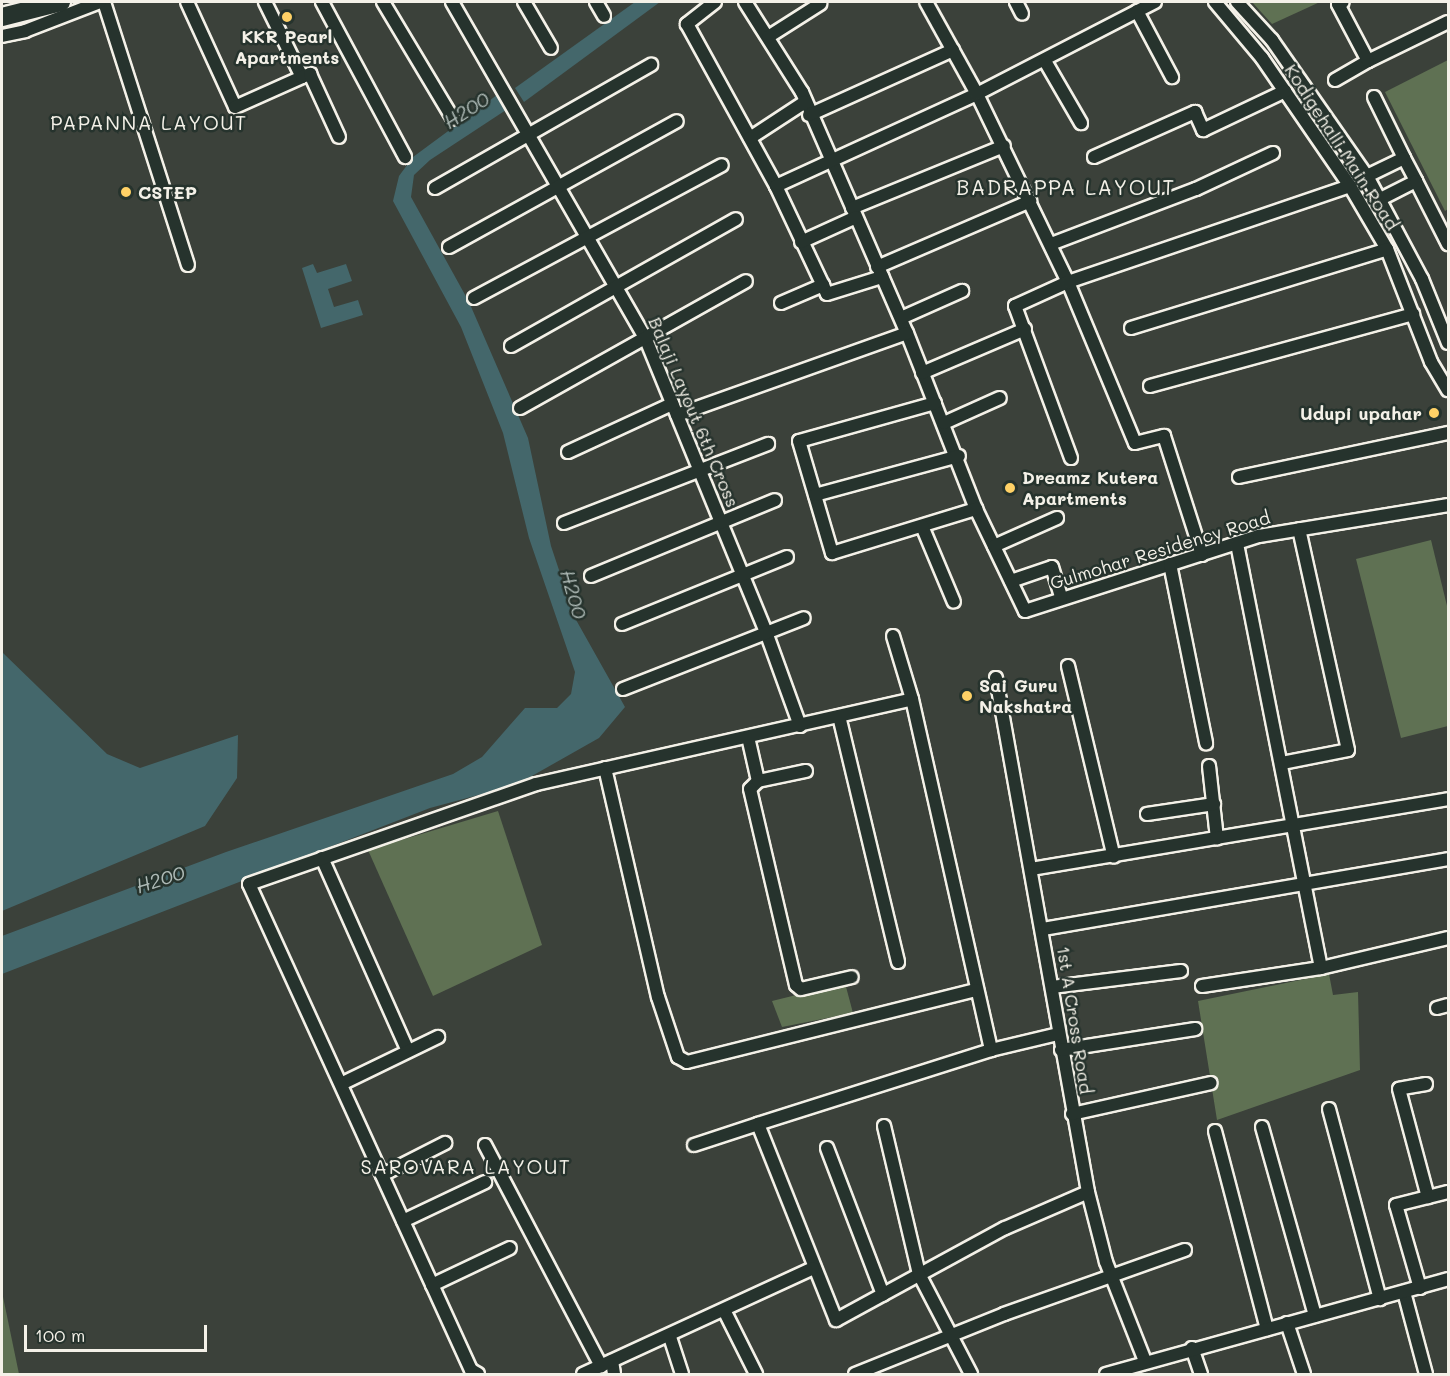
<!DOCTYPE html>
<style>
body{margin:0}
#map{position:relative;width:1450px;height:1376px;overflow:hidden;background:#3b413a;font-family:Mali,sans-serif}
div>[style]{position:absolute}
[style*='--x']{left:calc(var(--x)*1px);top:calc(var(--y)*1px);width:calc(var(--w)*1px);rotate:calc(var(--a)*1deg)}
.green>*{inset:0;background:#5f7153}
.water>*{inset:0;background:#44676b}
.roads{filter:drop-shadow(2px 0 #f4f1e8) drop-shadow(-2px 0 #f4f1e8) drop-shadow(0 2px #f4f1e8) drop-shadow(0 -2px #f4f1e8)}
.minor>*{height:12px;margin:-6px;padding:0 6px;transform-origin:6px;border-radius:6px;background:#26332d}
.highway>*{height:18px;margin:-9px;padding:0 9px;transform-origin:9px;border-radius:9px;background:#26332d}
.dots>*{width:16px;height:16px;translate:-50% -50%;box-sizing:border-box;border:3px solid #26332d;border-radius:50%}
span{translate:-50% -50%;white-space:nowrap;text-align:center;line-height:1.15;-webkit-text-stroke:5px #26332d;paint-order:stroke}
.poi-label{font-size:18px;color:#f4f1e8;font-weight:700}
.left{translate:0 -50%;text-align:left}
.right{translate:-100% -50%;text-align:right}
.street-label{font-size:18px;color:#f4f1e8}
.water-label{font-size:20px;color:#aebab6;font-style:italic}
.neighbourhood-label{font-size:20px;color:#f4f1e8;letter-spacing:1.5px}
.quarter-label{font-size:21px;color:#f4f1e8;letter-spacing:1.5px}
.frame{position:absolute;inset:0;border:3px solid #f4f1e8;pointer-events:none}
.scale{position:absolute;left:24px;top:1325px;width:183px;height:27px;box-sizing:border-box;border:3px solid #f4f1e8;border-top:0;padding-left:8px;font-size:18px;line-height:21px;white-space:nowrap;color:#f4f1e8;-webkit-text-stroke:4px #26332d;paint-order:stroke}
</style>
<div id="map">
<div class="green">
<i style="clip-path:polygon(1252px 2px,1320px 2px,1272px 24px)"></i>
<i style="clip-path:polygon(1448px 60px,1448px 209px,1445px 211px,1385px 92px)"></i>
<i style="clip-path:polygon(1431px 540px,1448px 610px,1448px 726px,1401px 738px,1356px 559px)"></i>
<i style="clip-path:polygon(498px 811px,542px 945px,433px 996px,368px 850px)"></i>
<i style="clip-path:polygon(1329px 974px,1333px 995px,1358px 992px,1360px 1070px,1217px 1120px,1198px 1001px)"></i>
<i style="clip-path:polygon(845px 983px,853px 1013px,782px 1027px,772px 1001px)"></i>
<i style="clip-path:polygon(2px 1292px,19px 1374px,2px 1374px)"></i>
</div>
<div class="water">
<i style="clip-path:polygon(635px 2px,660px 2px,524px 102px,515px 88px)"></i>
<i style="clip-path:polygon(497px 95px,506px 110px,430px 160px,414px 175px,411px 197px,469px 302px,528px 438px,551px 546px,575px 618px,625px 707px,599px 738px,516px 785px,430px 808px,2px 974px,2px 936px,226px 852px,453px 774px,482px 757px,525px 708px,557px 708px,571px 694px,575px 672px,529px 538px,503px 433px,461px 327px,393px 201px,399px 176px,413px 157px)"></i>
<i style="clip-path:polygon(313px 264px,317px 273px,346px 264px,352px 281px,328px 289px,334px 307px,358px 300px,363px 315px,321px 328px,302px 268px)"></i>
<i style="clip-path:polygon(2px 652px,107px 754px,140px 768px,238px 735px,237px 778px,205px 826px,2px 911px)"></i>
</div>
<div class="roads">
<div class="minor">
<i style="--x:104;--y:2;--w:276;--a:72.3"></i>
<i style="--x:187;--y:2;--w:115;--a:65.4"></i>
<i style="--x:235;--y:107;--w:73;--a:-24.1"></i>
<i style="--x:302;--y:77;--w:84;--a:-116.3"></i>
<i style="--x:322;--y:2;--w:176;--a:61.8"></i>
<i style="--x:383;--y:2;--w:136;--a:59.1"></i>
<i style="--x:452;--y:2;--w:387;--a:60.1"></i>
<i style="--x:645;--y:337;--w:319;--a:67.7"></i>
<i style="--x:766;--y:632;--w:100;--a:70.1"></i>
<i style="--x:524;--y:2;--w:53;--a:59.6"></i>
<i style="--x:596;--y:2;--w:16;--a:60"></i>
<i style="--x:715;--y:2;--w:36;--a:142"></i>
<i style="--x:687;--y:24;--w:185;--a:61.2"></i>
<i style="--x:776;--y:186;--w:119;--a:64.7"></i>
<i style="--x:827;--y:294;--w:58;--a:-17.2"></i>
<i style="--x:745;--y:2;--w:107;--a:57.7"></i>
<i style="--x:802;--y:92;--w:263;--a:66.5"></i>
<i style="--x:907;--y:333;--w:189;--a:68.6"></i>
<i style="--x:976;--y:509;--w:113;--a:64.3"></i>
<i style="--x:1025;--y:611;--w:246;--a:-17.8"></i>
<i style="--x:1259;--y:536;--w:192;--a:-9.3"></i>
<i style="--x:1016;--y:2;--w:13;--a:63"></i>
<i style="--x:1155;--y:2;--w:200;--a:152.7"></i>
<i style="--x:977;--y:94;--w:209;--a:64.2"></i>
<i style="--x:1068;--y:282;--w:174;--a:67.4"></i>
<i style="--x:1135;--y:443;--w:30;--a:-14"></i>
<i style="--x:1164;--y:436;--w:125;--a:72.3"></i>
<i style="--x:1215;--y:2;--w:73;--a:50"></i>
<i style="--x:1262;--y:58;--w:155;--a:55.5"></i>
<i style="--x:1350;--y:186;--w:73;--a:59.6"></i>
<i style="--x:1387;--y:249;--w:121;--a:68.7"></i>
<i style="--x:1431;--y:362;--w:33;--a:59"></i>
<i style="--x:1237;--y:2;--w:52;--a:47.4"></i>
<i style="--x:1272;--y:40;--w:166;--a:55.1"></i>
<i style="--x:1367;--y:176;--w:117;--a:61.9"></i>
<i style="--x:1422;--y:279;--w:69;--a:67.9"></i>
<i style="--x:1137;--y:11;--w:75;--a:62.1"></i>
<i style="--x:2;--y:36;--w:24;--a:-12"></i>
<i style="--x:25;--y:31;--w:80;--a:-21.1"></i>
<i style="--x:768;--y:37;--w:62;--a:-32.4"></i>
<i style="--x:1045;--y:61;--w:72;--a:59.9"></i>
<i style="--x:1368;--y:61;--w:89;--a:-26"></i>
<i style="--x:302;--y:77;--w:9;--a:-21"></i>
<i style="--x:310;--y:74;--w:69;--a:65.3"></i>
<i style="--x:1335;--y:80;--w:38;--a:-30"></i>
<i style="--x:1368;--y:61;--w:64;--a:-117.8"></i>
<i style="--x:1338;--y:4;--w:5;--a:-22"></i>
<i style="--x:1374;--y:97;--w:68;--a:63.8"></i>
<i style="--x:809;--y:115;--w:158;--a:-24.3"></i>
<i style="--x:750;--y:138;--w:66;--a:-33.2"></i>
<i style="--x:1094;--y:157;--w:111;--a:-24"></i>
<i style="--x:1195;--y:112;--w:20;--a:66"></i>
<i style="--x:1203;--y:130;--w:91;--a:-25.4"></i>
<i style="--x:1367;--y:176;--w:41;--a:-25.9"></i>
<i style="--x:1404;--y:158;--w:26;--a:62"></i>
<i style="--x:1416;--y:181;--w:39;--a:153"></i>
<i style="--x:1416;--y:181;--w:71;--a:63.1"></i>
<i style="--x:776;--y:186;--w:221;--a:-24.6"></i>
<i style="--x:977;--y:94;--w:105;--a:-119"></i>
<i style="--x:435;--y:188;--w:249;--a:-29.7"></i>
<i style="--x:852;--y:208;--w:164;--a:-22.2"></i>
<i style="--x:801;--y:242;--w:60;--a:-24.4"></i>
<i style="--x:1051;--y:244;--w:155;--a:-20.8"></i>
<i style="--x:1196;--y:189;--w:85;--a:-25.1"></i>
<i style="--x:449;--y:247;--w:260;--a:-28.9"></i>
<i style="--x:877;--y:267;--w:167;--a:-23.3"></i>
<i style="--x:474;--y:298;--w:281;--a:-28.2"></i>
<i style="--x:781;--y:303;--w:46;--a:-23.2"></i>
<i style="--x:901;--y:318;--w:67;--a:-23.9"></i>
<i style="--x:1131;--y:328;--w:268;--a:-17.1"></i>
<i style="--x:511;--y:346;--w:258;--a:-29.4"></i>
<i style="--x:922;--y:373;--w:112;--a:-23.1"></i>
<i style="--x:1150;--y:386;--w:273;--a:-15.3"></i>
<i style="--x:935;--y:403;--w:141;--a:164.4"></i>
<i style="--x:799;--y:441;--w:117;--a:73.6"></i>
<i style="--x:832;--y:553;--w:151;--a:-17"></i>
<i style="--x:520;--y:408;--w:259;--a:-29.3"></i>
<i style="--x:677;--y:415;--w:244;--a:-19.6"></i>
<i style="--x:944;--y:423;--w:61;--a:-24.1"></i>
<i style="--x:568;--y:452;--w:115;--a:-24.8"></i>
<i style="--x:1071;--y:458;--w:162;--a:-110.2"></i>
<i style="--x:1015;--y:306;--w:58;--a:-24.4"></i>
<i style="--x:1068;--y:282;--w:298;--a:-18.8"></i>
<i style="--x:1239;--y:477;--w:214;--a:-11.9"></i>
<i style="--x:815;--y:495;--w:149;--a:-15.2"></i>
<i style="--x:564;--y:523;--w:219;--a:-21.2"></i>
<i style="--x:922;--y:526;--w:82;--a:67.2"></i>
<i style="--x:994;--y:546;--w:69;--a:-24"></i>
<i style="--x:1170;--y:564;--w:183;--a:78.6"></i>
<i style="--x:591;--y:576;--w:199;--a:-22.4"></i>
<i style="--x:1011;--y:581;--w:43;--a:-18.9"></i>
<i style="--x:1052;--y:567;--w:31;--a:73"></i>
<i style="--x:622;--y:624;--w:178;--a:-22.1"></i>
<i style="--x:893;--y:636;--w:66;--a:73.2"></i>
<i style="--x:912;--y:699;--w:360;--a:77.3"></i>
<i style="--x:1068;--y:666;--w:196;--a:76.5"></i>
<i style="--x:996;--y:678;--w:522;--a:79.85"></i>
<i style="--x:1088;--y:1192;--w:72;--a:75.6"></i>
<i style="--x:1106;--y:1262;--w:106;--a:68.5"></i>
<i style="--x:623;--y:689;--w:194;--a:-21.4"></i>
<i style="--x:839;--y:716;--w:253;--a:76.5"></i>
<i style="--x:748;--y:737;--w:45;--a:77.2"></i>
<i style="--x:758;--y:781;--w:11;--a:135"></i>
<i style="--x:750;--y:789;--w:201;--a:76.8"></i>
<i style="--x:796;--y:985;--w:6;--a:39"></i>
<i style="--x:801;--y:989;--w:52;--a:-13.2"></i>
<i style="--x:1282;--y:763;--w:67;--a:-11.1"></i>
<i style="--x:1348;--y:750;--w:226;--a:-102.5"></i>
<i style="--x:1209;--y:766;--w:73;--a:83.7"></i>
<i style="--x:605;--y:768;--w:235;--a:77"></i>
<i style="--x:658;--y:997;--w:63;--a:71.6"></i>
<i style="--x:678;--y:1057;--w:10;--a:29"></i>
<i style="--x:687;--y:1062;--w:298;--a:-14"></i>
<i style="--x:758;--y:781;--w:49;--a:-11.8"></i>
<i style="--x:1147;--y:814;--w:68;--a:-8.5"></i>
<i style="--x:322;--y:858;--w:211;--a:66"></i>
<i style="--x:1031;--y:869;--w:423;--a:-9.5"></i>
<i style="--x:1043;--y:929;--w:411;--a:-9.8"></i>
<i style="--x:1321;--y:968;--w:130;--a:-13.3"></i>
<i style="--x:1202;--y:986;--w:120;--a:-8.6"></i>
<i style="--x:1321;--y:968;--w:433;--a:-101.2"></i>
<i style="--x:1052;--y:987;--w:130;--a:-7.1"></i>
<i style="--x:1437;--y:1008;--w:11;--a:-15"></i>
<i style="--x:1058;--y:1034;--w:69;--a:166.6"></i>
<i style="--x:991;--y:1050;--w:244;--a:162.4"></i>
<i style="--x:758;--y:1124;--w:211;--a:68.3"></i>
<i style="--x:836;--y:1320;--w:192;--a:-28.6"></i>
<i style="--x:1005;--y:1228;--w:90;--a:-23.4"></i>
<i style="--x:1061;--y:1050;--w:136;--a:-8.9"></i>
<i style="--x:341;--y:1084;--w:108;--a:-25.9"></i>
<i style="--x:1426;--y:1084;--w:27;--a:170"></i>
<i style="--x:1399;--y:1089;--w:112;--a:75"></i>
<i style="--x:1329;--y:1109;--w:197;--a:75"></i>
<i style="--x:1072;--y:1114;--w:142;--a:-12.6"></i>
<i style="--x:884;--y:1126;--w:152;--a:76.7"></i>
<i style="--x:919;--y:1274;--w:113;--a:62.5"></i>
<i style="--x:1262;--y:1127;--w:196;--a:74.3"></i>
<i style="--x:1215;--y:1131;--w:205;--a:75.3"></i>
<i style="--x:485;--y:1145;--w:250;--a:62.3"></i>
<i style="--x:694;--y:1145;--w:67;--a:-18.2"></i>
<i style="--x:827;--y:1148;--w:157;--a:69.1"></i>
<i style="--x:382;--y:1175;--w:71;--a:-26.9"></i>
<i style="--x:403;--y:1221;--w:91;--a:-25.4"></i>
<i style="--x:432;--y:1285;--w:86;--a:-25.4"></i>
<i style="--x:1420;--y:1288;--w:86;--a:-106.1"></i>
<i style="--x:1396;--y:1205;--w:54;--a:-14"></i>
<i style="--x:1404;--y:1292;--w:85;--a:75"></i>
<i style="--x:724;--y:1310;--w:72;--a:63.4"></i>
<i style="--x:1287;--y:1323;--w:54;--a:71.6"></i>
<i style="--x:670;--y:1337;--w:39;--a:72"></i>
<i style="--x:1192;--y:1348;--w:28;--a:71"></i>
<i style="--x:612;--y:1361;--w:13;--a:81"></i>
<i style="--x:478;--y:1374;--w:8;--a:-150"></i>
<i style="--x:471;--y:1370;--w:534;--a:-114.55"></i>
<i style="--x:249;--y:884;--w:304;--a:-19.2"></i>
<i style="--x:536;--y:784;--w:385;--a:-12.7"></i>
<i style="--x:583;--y:1374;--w:253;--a:-24.7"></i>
<i style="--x:855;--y:1374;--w:161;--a:-21.9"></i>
<i style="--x:1004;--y:1314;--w:192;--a:-19.5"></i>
<i style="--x:1106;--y:1374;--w:355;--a:-15.5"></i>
</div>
<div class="highway">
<i style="--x:2;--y:17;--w:61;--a:-14.3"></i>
</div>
</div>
<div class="dots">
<i style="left:287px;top:17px;background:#ffd166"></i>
<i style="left:126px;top:192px;background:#ffd166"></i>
<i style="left:1434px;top:413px;background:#ffd166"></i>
<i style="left:1010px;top:488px;background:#ffd166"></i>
<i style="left:967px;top:696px;background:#ffd166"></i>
</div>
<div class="poi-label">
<span style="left:287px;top:47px">KKR Pearl<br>Apartments</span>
<span class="left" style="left:138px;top:192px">CSTEP</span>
<span class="right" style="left:1422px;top:413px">Udupi upahar</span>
<span class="left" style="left:1022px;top:488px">Dreamz Kutera<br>Apartments</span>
<span class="left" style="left:979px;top:696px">Sai Guru<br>Nakshatra</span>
</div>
<div class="street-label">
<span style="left:1342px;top:147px;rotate:57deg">Kodigehalli Main Road</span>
<span style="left:694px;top:412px;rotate:67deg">Balaji Layout 6th Cross</span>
<span style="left:1160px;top:550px;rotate:-17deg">Gulmohar Residency Road</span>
<span style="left:1075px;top:1020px;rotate:81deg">1st A Cross Road</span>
</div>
<div class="water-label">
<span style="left:466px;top:110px;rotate:-33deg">H200</span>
<span style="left:574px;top:594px;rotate:74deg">H200</span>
<span style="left:160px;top:879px;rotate:-18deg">H200</span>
</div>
<div class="neighbourhood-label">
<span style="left:149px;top:122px">PAPANNA LAYOUT</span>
<span style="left:466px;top:1166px">SAROVARA LAYOUT</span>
</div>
<div class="quarter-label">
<span style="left:1066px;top:187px">BADRAPPA LAYOUT</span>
</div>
<div class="frame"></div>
<div class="scale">100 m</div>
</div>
